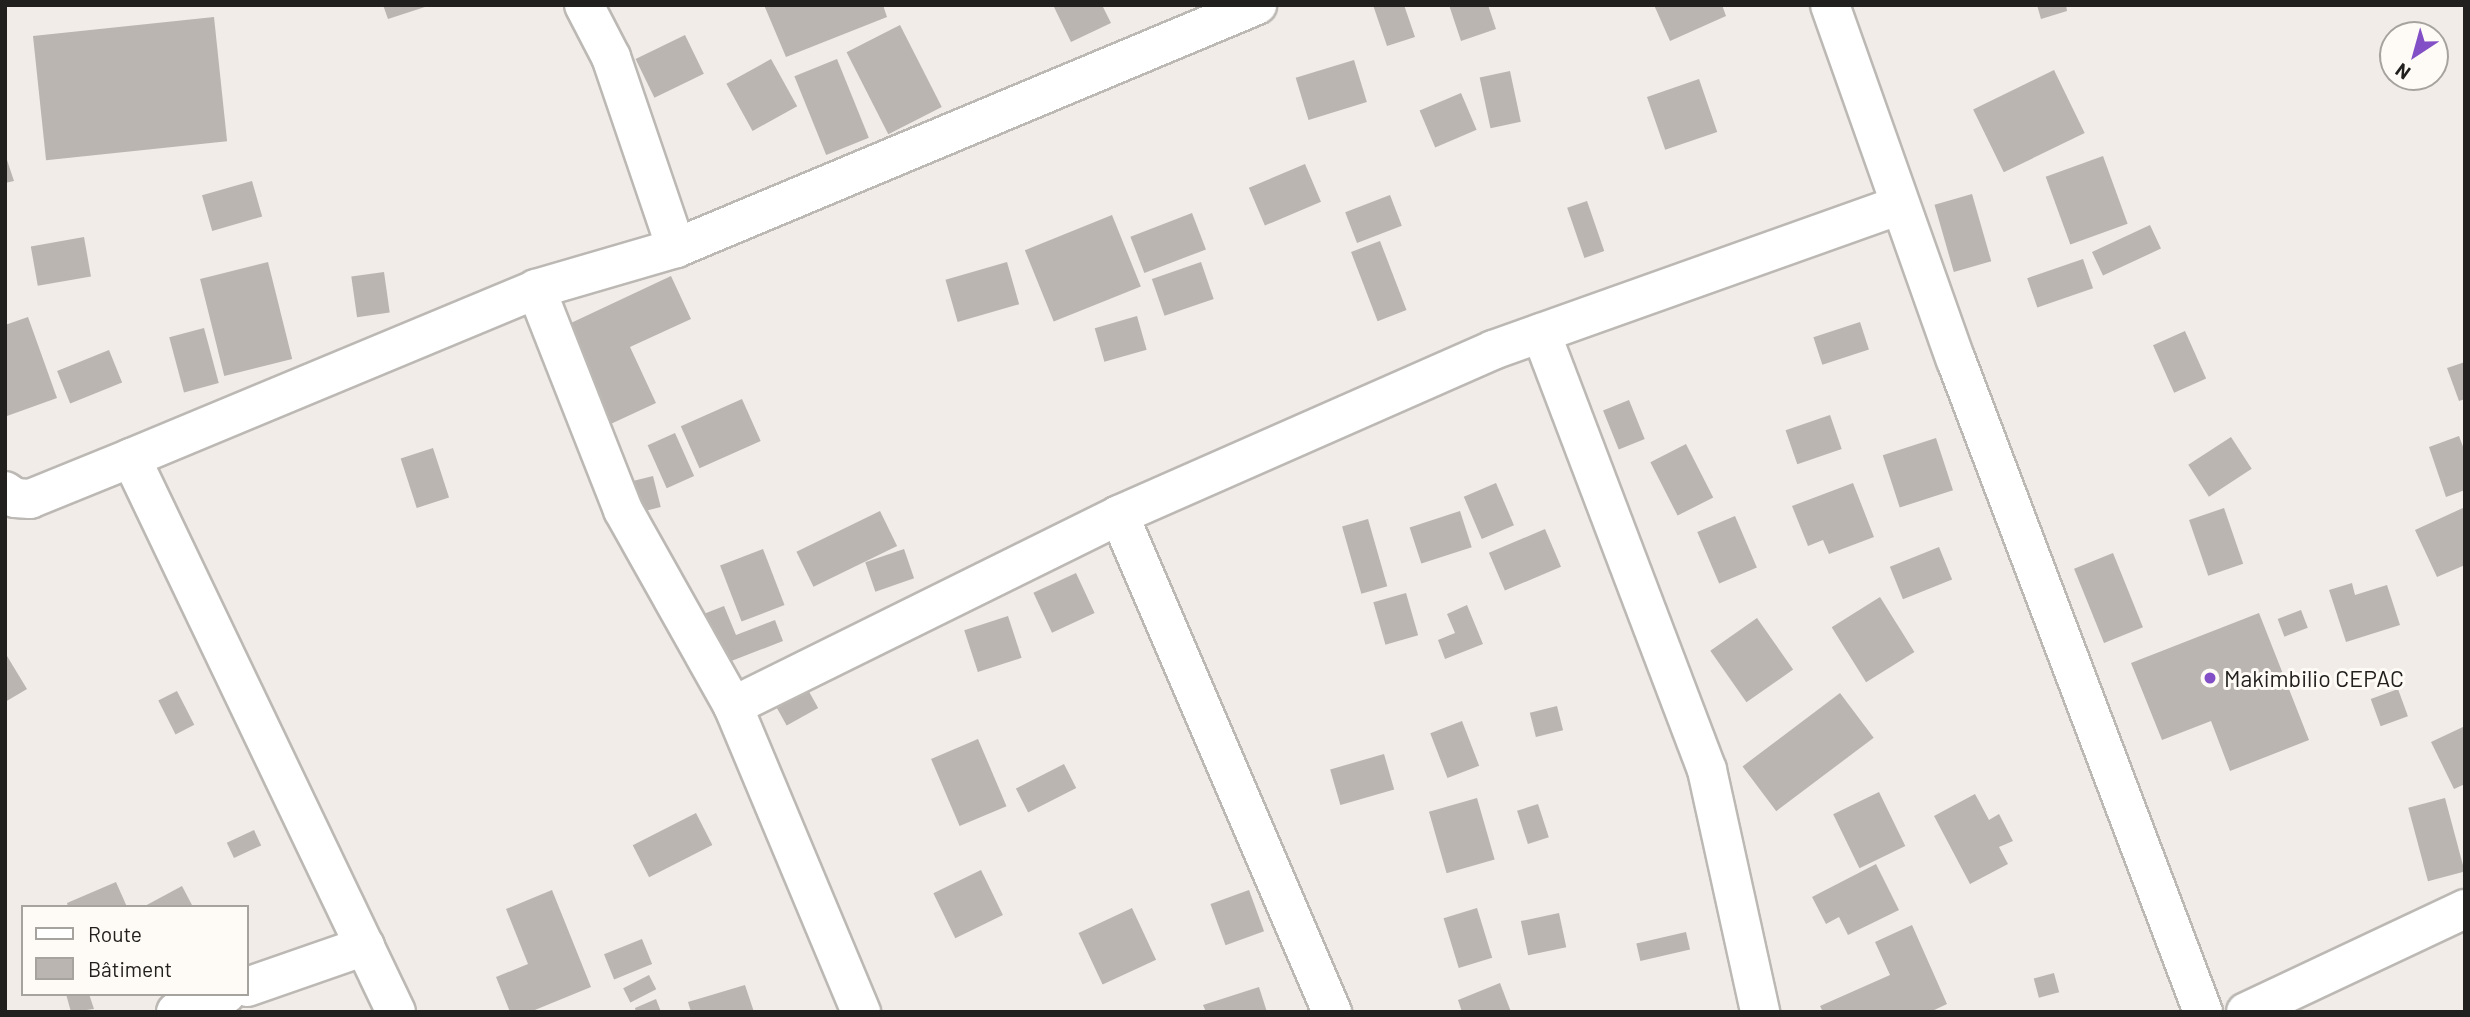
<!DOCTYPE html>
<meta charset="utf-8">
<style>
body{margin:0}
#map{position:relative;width:2470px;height:1017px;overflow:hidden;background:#f1ece8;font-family:Barlow,sans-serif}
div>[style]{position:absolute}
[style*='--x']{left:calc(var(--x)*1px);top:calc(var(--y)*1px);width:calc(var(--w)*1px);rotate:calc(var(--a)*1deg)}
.building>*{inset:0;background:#bab5b1;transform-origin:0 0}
.roads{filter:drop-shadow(2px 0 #bcb8b4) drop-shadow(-2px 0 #bcb8b4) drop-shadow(0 2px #bcb8b4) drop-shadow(0 -2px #bcb8b4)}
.street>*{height:38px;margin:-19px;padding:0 19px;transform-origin:19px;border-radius:19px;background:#fff}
.dots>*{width:19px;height:19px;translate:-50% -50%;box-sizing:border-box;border:4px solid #fefaf5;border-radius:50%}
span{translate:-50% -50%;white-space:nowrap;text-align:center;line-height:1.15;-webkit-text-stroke:6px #fefaf5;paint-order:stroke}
.poi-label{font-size:23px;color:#21201e}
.left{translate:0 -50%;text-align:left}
.frame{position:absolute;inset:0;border:7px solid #21201e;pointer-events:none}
.legend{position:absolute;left:21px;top:905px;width:228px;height:91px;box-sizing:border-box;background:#fefaf5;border:2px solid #a6a39f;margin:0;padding:9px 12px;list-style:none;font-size:21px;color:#21201e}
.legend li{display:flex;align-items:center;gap:14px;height:35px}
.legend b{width:35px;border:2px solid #a6a39f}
.north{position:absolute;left:2379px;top:21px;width:70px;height:70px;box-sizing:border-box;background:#fefaf5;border:2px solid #a6a39f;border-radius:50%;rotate:216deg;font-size:19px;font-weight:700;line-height:28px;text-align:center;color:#21201e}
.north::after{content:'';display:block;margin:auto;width:24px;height:32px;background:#824fc7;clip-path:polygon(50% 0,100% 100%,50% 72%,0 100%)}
</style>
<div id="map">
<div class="building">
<i style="clip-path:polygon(383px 5px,428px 5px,428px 6px,388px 19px)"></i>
<i style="clip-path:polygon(764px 5px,883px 5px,887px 17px,786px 57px)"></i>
<i style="clip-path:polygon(1053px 5px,1102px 5px,1111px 23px,1071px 42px)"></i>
<i style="clip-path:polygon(1373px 5px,1404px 5px,1415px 37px,1387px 46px)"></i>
<i style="clip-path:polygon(1449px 5px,1488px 5px,1496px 29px,1461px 41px)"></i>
<i style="clip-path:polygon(1654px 5px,1722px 5px,1726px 16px,1670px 41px)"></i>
<i style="clip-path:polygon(2037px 5px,2066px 5px,2067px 11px,2041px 19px)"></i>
<i style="left:214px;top:17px;width:125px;height:182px;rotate:84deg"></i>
<i style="left:900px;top:25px;width:92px;height:60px;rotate:63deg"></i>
<i style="left:685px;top:35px;width:43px;height:55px;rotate:64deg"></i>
<i style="left:771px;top:59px;width:54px;height:51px;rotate:61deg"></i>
<i style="left:837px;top:59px;width:85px;height:46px;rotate:68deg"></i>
<i style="left:1354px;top:60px;width:44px;height:61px;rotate:73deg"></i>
<i style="left:2054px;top:70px;width:70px;height:90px;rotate:64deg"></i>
<i style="left:1510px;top:71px;width:52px;height:31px;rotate:78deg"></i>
<i style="left:1699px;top:79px;width:56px;height:55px;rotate:71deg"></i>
<i style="left:1461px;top:93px;width:40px;height:45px;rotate:67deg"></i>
<i style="clip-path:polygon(5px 154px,14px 181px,5px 183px)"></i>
<i style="left:2103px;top:156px;width:72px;height:61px;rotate:70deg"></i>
<i style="left:1305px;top:164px;width:41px;height:61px;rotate:67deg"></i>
<i style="left:252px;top:181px;width:37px;height:52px;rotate:74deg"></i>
<i style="left:1972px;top:194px;width:70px;height:39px;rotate:74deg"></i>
<i style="left:1390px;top:195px;width:33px;height:48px;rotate:69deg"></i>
<i style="left:1587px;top:201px;width:53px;height:21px;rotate:71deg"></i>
<i style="left:1192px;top:213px;width:39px;height:66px;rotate:69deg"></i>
<i style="left:1112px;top:215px;width:77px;height:94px;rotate:68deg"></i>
<i style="left:2150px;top:225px;width:26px;height:64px;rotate:65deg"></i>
<i style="left:84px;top:237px;width:40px;height:54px;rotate:80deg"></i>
<i style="left:1380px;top:241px;width:74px;height:31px;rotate:69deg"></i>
<i style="left:2083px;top:259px;width:31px;height:59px;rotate:71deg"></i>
<i style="left:268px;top:262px;width:100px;height:70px;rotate:76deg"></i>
<i style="left:1007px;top:262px;width:44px;height:64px;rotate:74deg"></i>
<i style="left:1201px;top:262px;width:39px;height:52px;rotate:71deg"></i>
<i style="left:384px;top:272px;width:41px;height:33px;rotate:82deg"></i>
<i style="clip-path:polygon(671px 276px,691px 319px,630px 347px,656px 403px,602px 428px,556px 330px)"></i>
<i style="left:1137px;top:316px;width:35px;height:44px;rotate:74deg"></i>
<i style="clip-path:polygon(28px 317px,57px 398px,7px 416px,5px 325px)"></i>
<i style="left:1860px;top:322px;width:29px;height:49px;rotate:72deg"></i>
<i style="left:204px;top:328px;width:57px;height:36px;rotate:75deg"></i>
<i style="left:2185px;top:331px;width:52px;height:35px;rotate:66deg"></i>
<i style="left:109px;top:350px;width:35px;height:56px;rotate:68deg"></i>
<i style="clip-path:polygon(2465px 362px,2465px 399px,2459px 401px,2447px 368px)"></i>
<i style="left:742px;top:399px;width:46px;height:67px;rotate:66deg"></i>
<i style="left:1629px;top:400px;width:42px;height:28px;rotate:68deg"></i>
<i style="left:1830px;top:415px;width:36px;height:47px;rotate:71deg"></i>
<i style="left:675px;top:433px;width:47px;height:30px;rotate:66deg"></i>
<i style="clip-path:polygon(2459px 436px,2465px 452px,2465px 490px,2446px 497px,2429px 447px)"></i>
<i style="left:2231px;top:437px;width:38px;height:51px;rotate:57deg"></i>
<i style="left:1936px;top:438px;width:55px;height:56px;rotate:72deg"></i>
<i style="left:1686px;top:444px;width:60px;height:40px;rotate:63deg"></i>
<i style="left:433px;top:448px;width:52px;height:34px;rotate:72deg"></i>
<i style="left:653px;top:476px;width:32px;height:30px;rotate:76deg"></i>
<i style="left:1496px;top:483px;width:46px;height:35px;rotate:67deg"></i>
<i style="clip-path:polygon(1853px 483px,1874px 537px,1829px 554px,1823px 540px,1808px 546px,1792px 506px)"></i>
<i style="clip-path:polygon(2465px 507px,2465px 565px,2437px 577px,2415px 530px)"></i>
<i style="left:2224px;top:508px;width:59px;height:37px;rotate:71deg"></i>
<i style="left:880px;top:511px;width:39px;height:93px;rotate:64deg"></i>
<i style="left:1460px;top:511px;width:38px;height:53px;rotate:72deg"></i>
<i style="left:1735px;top:516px;width:56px;height:41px;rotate:67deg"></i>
<i style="left:1368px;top:519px;width:70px;height:27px;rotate:74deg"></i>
<i style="left:1545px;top:529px;width:41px;height:61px;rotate:67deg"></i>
<i style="left:1939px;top:547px;width:35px;height:53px;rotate:68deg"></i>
<i style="left:763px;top:549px;width:60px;height:46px;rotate:69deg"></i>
<i style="left:904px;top:549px;width:31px;height:41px;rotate:71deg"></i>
<i style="left:2113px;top:553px;width:80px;height:42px;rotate:68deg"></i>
<i style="left:1076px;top:573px;width:44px;height:47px;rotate:65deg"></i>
<i style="clip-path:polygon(2352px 583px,2355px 595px,2387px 585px,2400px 625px,2346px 642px,2329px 590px)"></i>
<i style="left:1406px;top:593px;width:44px;height:34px;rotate:74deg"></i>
<i style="left:1880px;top:597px;width:65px;height:57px;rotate:58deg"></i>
<i style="clip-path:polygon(1467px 605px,1483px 644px,1445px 659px,1438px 640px,1455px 633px,1447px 614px)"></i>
<i style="clip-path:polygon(724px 606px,736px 635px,775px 620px,783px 641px,716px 667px,696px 617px)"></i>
<i style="left:2301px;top:610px;width:19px;height:25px;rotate:69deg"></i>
<i style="clip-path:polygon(2259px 613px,2309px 740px,2230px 771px,2211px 721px,2162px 740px,2131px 663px)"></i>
<i style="left:1008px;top:616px;width:44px;height:46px;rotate:72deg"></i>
<i style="left:1757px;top:618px;width:63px;height:57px;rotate:55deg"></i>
<i style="clip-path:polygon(7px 656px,27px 689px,5px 702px,5px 657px)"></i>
<i style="left:807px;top:688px;width:23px;height:36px;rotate:61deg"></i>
<i style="left:2398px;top:689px;width:29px;height:29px;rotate:70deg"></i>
<i style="left:177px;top:691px;width:38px;height:21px;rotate:63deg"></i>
<i style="left:1840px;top:693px;width:56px;height:122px;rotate:53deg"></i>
<i style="left:1557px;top:706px;width:25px;height:28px;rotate:76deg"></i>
<i style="left:1462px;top:721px;width:48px;height:34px;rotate:69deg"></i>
<i style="clip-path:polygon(2465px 726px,2465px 784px,2454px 789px,2431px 742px)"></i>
<i style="left:978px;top:739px;width:73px;height:51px;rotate:67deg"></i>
<i style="left:1384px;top:754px;width:37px;height:56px;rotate:74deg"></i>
<i style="left:1064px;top:764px;width:27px;height:54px;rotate:63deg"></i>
<i style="left:1879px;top:792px;width:60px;height:51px;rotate:64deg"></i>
<i style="clip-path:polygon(1975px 794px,1989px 820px,1999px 814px,2013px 841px,1999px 847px,2008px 864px,1970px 884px,1934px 816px)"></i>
<i style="left:1477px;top:798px;width:64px;height:50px;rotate:74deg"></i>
<i style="left:2445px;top:798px;width:76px;height:38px;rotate:75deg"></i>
<i style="left:1538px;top:804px;width:35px;height:22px;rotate:72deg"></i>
<i style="left:696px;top:813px;width:36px;height:71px;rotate:63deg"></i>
<i style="left:254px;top:830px;width:17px;height:30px;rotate:65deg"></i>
<i style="clip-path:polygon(1876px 864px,1899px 910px,1848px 935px,1839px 917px,1826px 924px,1812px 897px)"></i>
<i style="left:981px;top:870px;width:50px;height:53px;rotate:64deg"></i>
<i style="clip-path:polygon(116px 882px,127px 907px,68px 907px,67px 903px)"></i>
<i style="clip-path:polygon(182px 886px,193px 907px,143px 907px)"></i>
<i style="clip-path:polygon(552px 890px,591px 987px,530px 1012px,510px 1012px,496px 977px,528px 964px,506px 909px)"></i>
<i style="left:1249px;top:890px;width:44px;height:41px;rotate:70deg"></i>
<i style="left:1132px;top:908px;width:57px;height:59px;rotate:65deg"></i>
<i style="left:1477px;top:908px;width:52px;height:35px;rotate:73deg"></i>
<i style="left:1559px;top:913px;width:35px;height:39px;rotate:78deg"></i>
<i style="clip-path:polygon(1912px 925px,1947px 1004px,1930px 1012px,1823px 1012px,1820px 1006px,1890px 975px,1875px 942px)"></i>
<i style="left:1686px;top:932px;width:18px;height:51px;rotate:77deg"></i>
<i style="left:642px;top:939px;width:27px;height:41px;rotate:68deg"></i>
<i style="left:2054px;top:973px;width:20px;height:21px;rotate:75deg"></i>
<i style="left:649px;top:975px;width:16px;height:29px;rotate:63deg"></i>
<i style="clip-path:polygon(1500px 983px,1511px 1012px,1462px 1012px,1458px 1000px)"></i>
<i style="clip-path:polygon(745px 985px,754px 1012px,691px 1012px,688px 1002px)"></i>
<i style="clip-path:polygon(1259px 987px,1267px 1012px,1206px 1012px,1203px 1005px)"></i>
<i style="clip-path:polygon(66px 994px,89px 994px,94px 1009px,71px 1012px)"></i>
<i style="clip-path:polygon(656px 999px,661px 1012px,636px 1012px,635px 1008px)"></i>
</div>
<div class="roads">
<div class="street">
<i style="--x:584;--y:5;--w:59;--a:62.6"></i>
<i style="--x:611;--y:57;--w:202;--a:71.2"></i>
<i style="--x:1830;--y:5;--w:377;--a:70.5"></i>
<i style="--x:1956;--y:360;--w:697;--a:69.25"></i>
<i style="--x:536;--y:289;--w:238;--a:68.5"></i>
<i style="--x:623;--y:510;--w:225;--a:60.7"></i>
<i style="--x:733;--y:706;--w:332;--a:67.3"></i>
<i style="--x:1541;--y:333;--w:467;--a:69.2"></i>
<i style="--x:1707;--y:770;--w:248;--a:77.6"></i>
<i style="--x:5;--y:491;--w:12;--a:35"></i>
<i style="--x:15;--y:498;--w:15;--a:4"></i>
<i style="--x:30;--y:499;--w:109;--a:-22.1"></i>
<i style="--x:1119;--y:515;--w:541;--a:66.8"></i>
<i style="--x:733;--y:706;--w:431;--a:-26.3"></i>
<i style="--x:1119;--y:515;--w:409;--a:-23.8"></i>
<i style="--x:1493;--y:350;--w:432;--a:-19.6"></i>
<i style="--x:247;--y:987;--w:125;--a:-19.2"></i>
<i style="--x:176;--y:1012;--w:53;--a:-19.8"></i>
<i style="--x:396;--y:1012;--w:614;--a:-115.56"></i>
<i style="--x:131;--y:458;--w:439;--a:-22.6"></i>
<i style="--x:536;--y:289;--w:146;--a:-16.3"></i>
<i style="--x:676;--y:248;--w:630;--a:-22.7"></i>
<i style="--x:2246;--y:1012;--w:242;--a:-25.2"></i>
</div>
</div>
<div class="dots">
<i style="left:2210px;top:678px;background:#824fc7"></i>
</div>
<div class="poi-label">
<span class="left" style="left:2224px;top:678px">Makimbilio CEPAC</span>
</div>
<div class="frame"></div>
<ul class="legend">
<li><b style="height:9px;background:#fff"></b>Route</li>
<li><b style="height:19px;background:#bab5b1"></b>Bâtiment</li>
</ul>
<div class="north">N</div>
</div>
